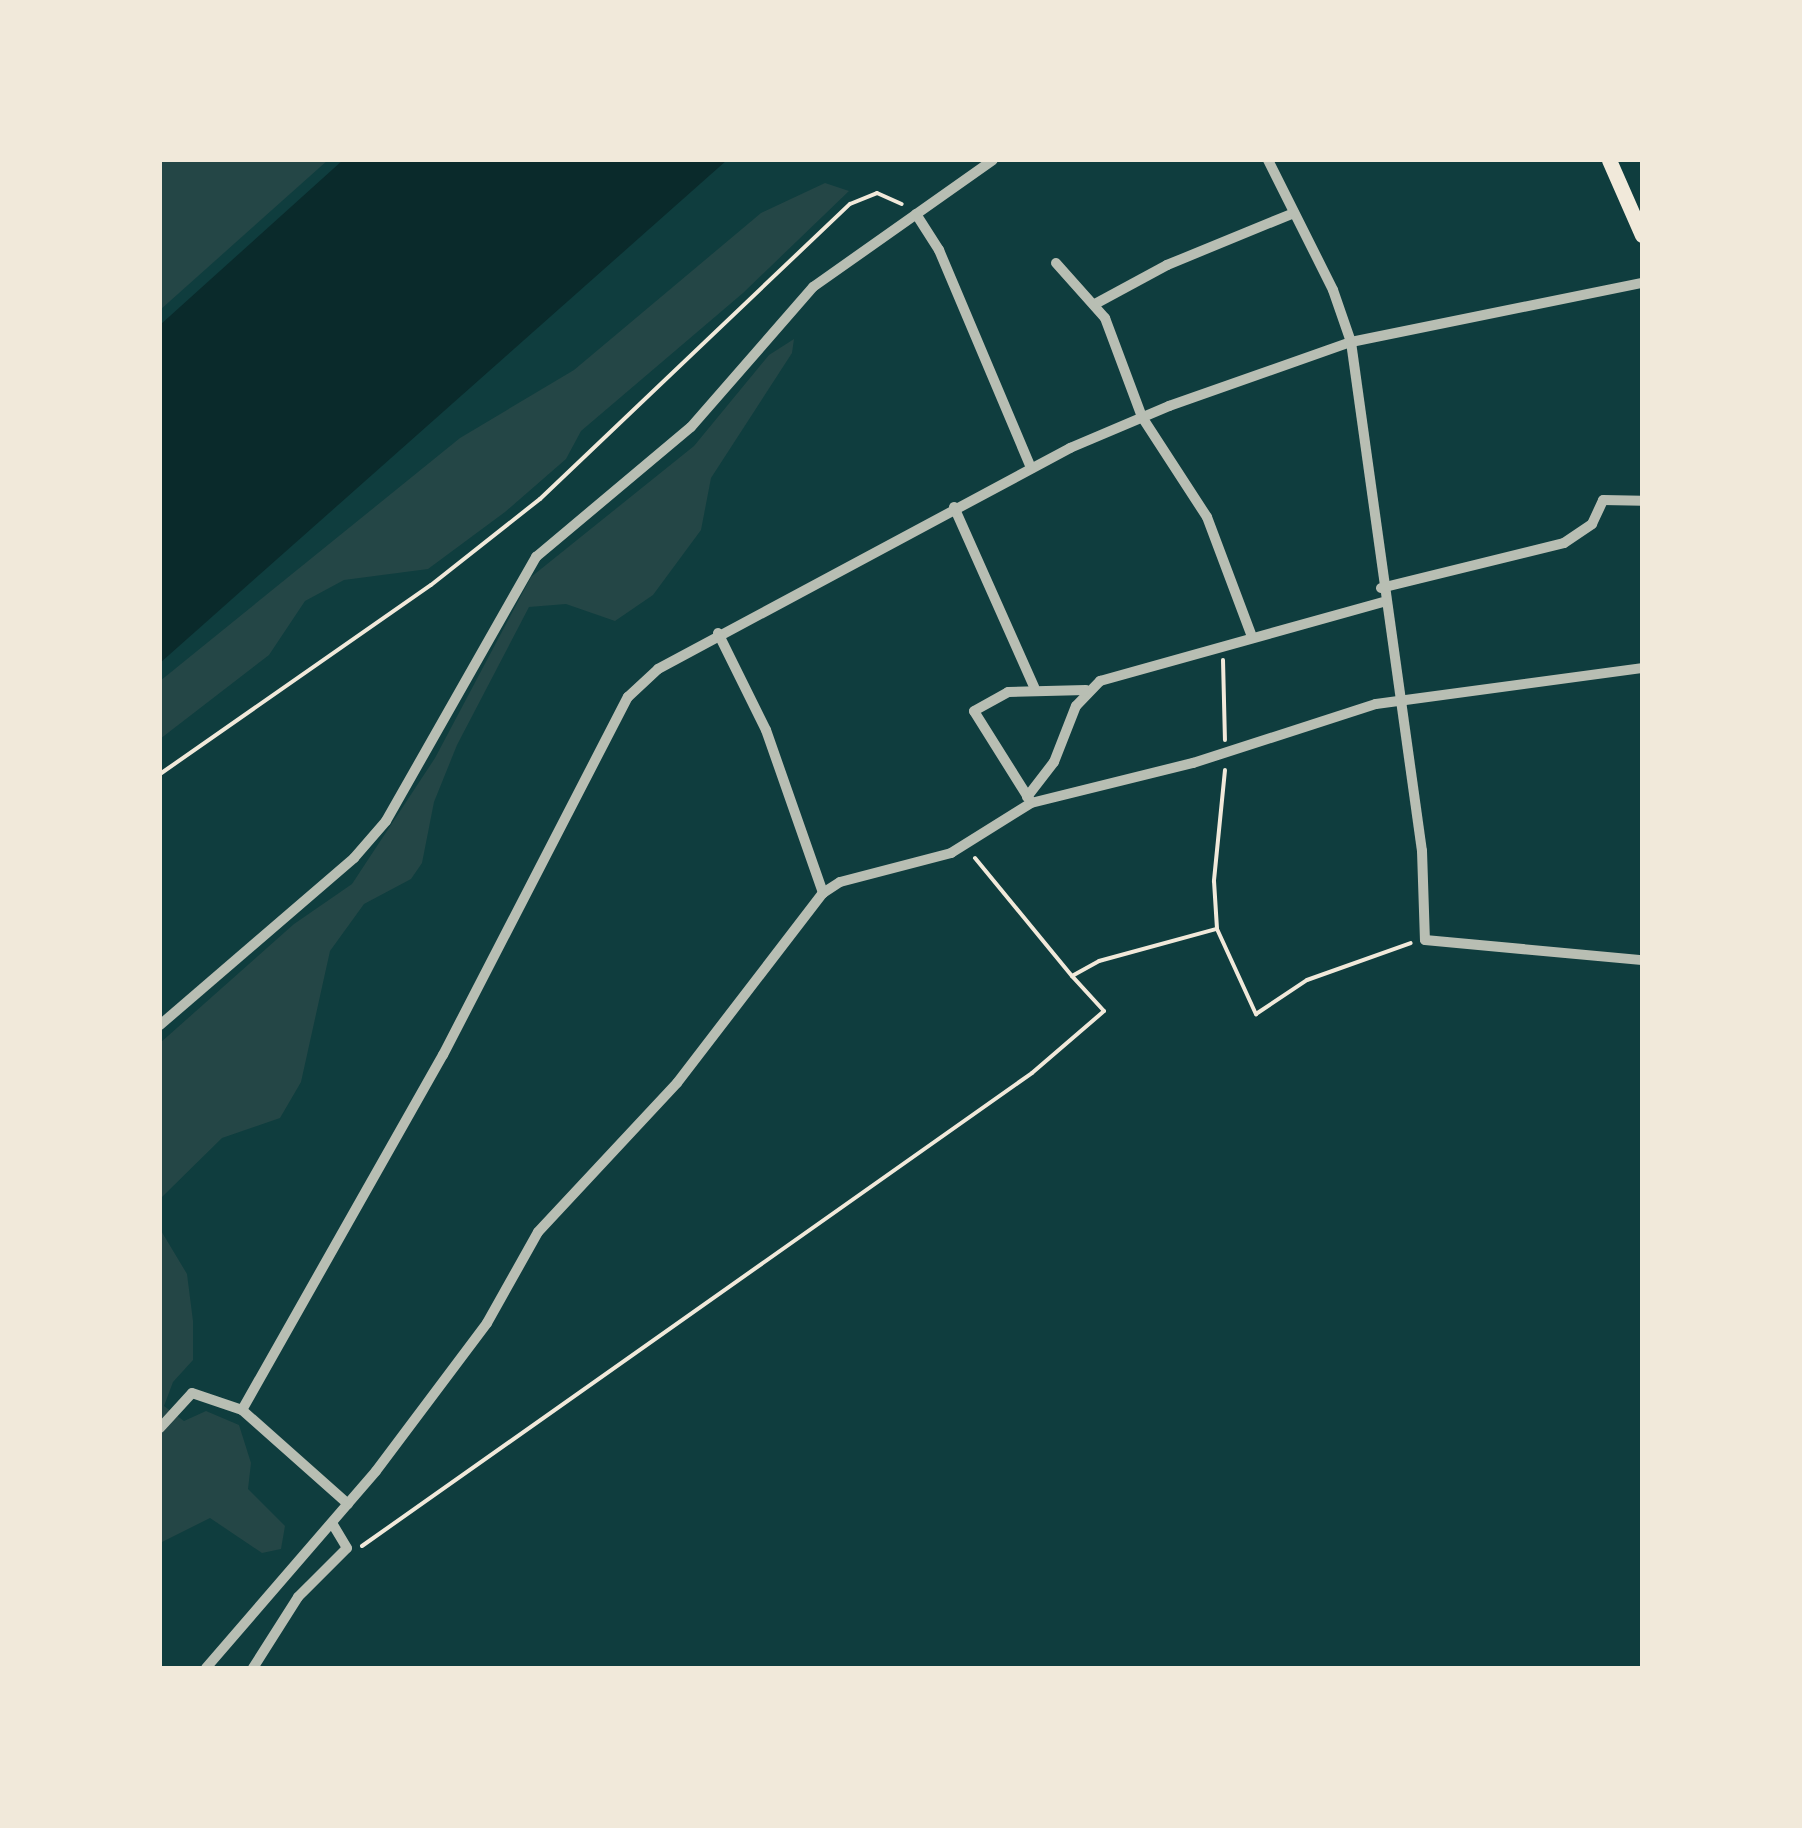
<!DOCTYPE html>
<style>
body{margin:0}
#map{position:relative;width:1802px;height:1828px;overflow:hidden;background:#0f3d3e;font-family:Karla,sans-serif}
div>[style]{position:absolute}
[style*='--x']{left:calc(var(--x)*1px);top:calc(var(--y)*1px);width:calc(var(--w)*1px);rotate:calc(var(--a)*1deg)}
.green>*{inset:0;background:#244646}
.water>*{inset:0;background:#0a2a2b}
.path>*{height:4px;margin:-2px;padding:0 2px;transform-origin:2px;border-radius:2px;background:#f1e9da}
.minor>*{height:10px;margin:-5px;padding:0 5px;transform-origin:5px;border-radius:5px;background:#b8beb3}
.primary>*{height:15px;margin:-7.5px;padding:0 7.5px;transform-origin:7.5px;border-radius:7.5px;background:#f1e9da}
span{translate:-50% -50%;white-space:nowrap;text-align:center;line-height:1.15;-webkit-text-stroke:9px #f1e9da;paint-order:stroke}
.frame{position:absolute;inset:0;border:162px solid #f1e9da;pointer-events:none}
</style>
<div id="map">
<div class="green">
<i style="clip-path:polygon(160px 160px,328px 160px,160px 310px)"></i>
<i style="clip-path:polygon(825px 183px,849px 191px,743px 293px,581px 431px,566px 459px,505px 512px,428px 569px,344px 580px,305px 601px,269px 655px,160px 739px,160px 681px,460px 438px,574px 370px,761px 213px)"></i>
<i style="clip-path:polygon(794px 339px,792px 353px,711px 478px,701px 530px,653px 595px,615px 621px,566px 604px,529px 607px,457px 745px,434px 802px,422px 863px,411px 879px,364px 904px,330px 951px,301px 1082px,280px 1118px,222px 1138px,162px 1197px,160px 1211px,160px 1043px,294px 924px,352px 884px,435px 758px,531px 577px,694px 446px,769px 355px)"></i>
<i style="clip-path:polygon(160px 1229px,187px 1274px,193px 1321px,193px 1360px,173px 1382px,164px 1406px,184px 1421px,206px 1411px,239px 1425px,251px 1463px,248px 1489px,285px 1526px,281px 1549px,262px 1553px,210px 1518px,160px 1543px)"></i>
</div>
<div class="water">
<i style="clip-path:polygon(343px 160px,727px 160px,160px 663px,160px 325px)"></i>
</div>
<div class="path">
<i style="--x:1223;--y:660;--w:80;--a:88.6"></i>
<i style="--x:1225;--y:770;--w:112;--a:95.7"></i>
<i style="--x:1214;--y:881;--w:48;--a:86.4"></i>
<i style="--x:1217;--y:929;--w:94;--a:65.4"></i>
<i style="--x:1256;--y:1014;--w:61;--a:-33.7"></i>
<i style="--x:1307;--y:980;--w:110;--a:-19.6"></i>
<i style="--x:160;--y:774;--w:330;--a:-34.9"></i>
<i style="--x:431;--y:585;--w:139;--a:-38.3"></i>
<i style="--x:540;--y:499;--w:428;--a:-43.6"></i>
<i style="--x:850;--y:204;--w:29;--a:-22"></i>
<i style="--x:877;--y:193;--w:27;--a:24"></i>
<i style="--x:975;--y:858;--w:153;--a:50.6"></i>
<i style="--x:1072;--y:976;--w:31;--a:-29"></i>
<i style="--x:1099;--y:961;--w:121;--a:-15.3"></i>
<i style="--x:362;--y:1546;--w:820;--a:-35.22"></i>
<i style="--x:1032;--y:1073;--w:95;--a:-40.7"></i>
<i style="--x:1104;--y:1011;--w:47;--a:-132.4"></i>
</div>
<div class="minor">
<i style="--x:1268;--y:160;--w:145;--a:63.4"></i>
<i style="--x:1333;--y:290;--w:55;--a:70.9"></i>
<i style="--x:1351;--y:342;--w:514;--a:82.06"></i>
<i style="--x:1422;--y:851;--w:89;--a:88.1"></i>
<i style="--x:1425;--y:940;--w:218;--a:5.3"></i>
<i style="--x:916;--y:214;--w:43;--a:57.4"></i>
<i style="--x:939;--y:250;--w:237;--a:67.1"></i>
<i style="--x:1056;--y:263;--w:74;--a:48.3"></i>
<i style="--x:1105;--y:318;--w:106;--a:69.5"></i>
<i style="--x:1142;--y:417;--w:119;--a:57"></i>
<i style="--x:1207;--y:517;--w:125;--a:69.4"></i>
<i style="--x:1095;--y:304;--w:82;--a:-28.4"></i>
<i style="--x:1167;--y:265;--w:137;--a:-22.3"></i>
<i style="--x:954;--y:507;--w:197;--a:66"></i>
<i style="--x:1381;--y:588;--w:188;--a:-13.8"></i>
<i style="--x:1564;--y:543;--w:34;--a:-34"></i>
<i style="--x:1592;--y:524;--w:26;--a:-65"></i>
<i style="--x:1603;--y:500;--w:39;--a:1"></i>
<i style="--x:718;--y:633;--w:108;--a:63.7"></i>
<i style="--x:766;--y:730;--w:173;--a:70.7"></i>
<i style="--x:1027;--y:797;--w:44;--a:-52.4"></i>
<i style="--x:1054;--y:762;--w:60;--a:-68.6"></i>
<i style="--x:1076;--y:706;--w:35;--a:-46"></i>
<i style="--x:1100;--y:681;--w:293;--a:-15.6"></i>
<i style="--x:1031;--y:802;--w:107;--a:-122.1"></i>
<i style="--x:974;--y:711;--w:39;--a:-29"></i>
<i style="--x:1008;--y:692;--w:78;--a:-1.5"></i>
<i style="--x:160;--y:1025;--w:256;--a:-40.7"></i>
<i style="--x:354;--y:858;--w:49;--a:-49.1"></i>
<i style="--x:386;--y:821;--w:304;--a:-60.4"></i>
<i style="--x:536;--y:557;--w:202;--a:-40"></i>
<i style="--x:691;--y:427;--w:186;--a:-48.9"></i>
<i style="--x:813;--y:287;--w:220;--a:-35.2"></i>
<i style="--x:160;--y:1428;--w:47;--a:-47.6"></i>
<i style="--x:192;--y:1393;--w:53;--a:18.8"></i>
<i style="--x:348;--y:1504;--w:142;--a:-138.4"></i>
<i style="--x:242;--y:1410;--w:408;--a:-60.5"></i>
<i style="--x:443;--y:1055;--w:403;--a:-62.7"></i>
<i style="--x:628;--y:697;--w:41;--a:-43"></i>
<i style="--x:658;--y:669;--w:468;--a:-28.2"></i>
<i style="--x:1070;--y:448;--w:108;--a:-23"></i>
<i style="--x:1169;--y:406;--w:193;--a:-19.4"></i>
<i style="--x:1351;--y:342;--w:297;--a:-11.5"></i>
<i style="--x:206;--y:1668;--w:260;--a:-49.2"></i>
<i style="--x:376;--y:1471;--w:185;--a:-53.1"></i>
<i style="--x:487;--y:1323;--w:104;--a:-60.7"></i>
<i style="--x:538;--y:1232;--w:204;--a:-47"></i>
<i style="--x:677;--y:1083;--w:240;--a:-52.5"></i>
<i style="--x:823;--y:893;--w:20;--a:-33"></i>
<i style="--x:840;--y:882;--w:115;--a:-14.6"></i>
<i style="--x:951;--y:853;--w:94;--a:-32"></i>
<i style="--x:1031;--y:803;--w:167;--a:-13.9"></i>
<i style="--x:1193;--y:763;--w:192;--a:-17.9"></i>
<i style="--x:1376;--y:704;--w:268;--a:-7.7"></i>
<i style="--x:253;--y:1668;--w:84;--a:-57.6"></i>
<i style="--x:298;--y:1597;--w:69;--a:-45"></i>
<i style="--x:347;--y:1548;--w:29;--a:-121"></i>
</div>
<div class="primary">
<i style="--x:1609;--y:160;--w:82;--a:66.3"></i>
</div>
<div class="frame"></div>
</div>
